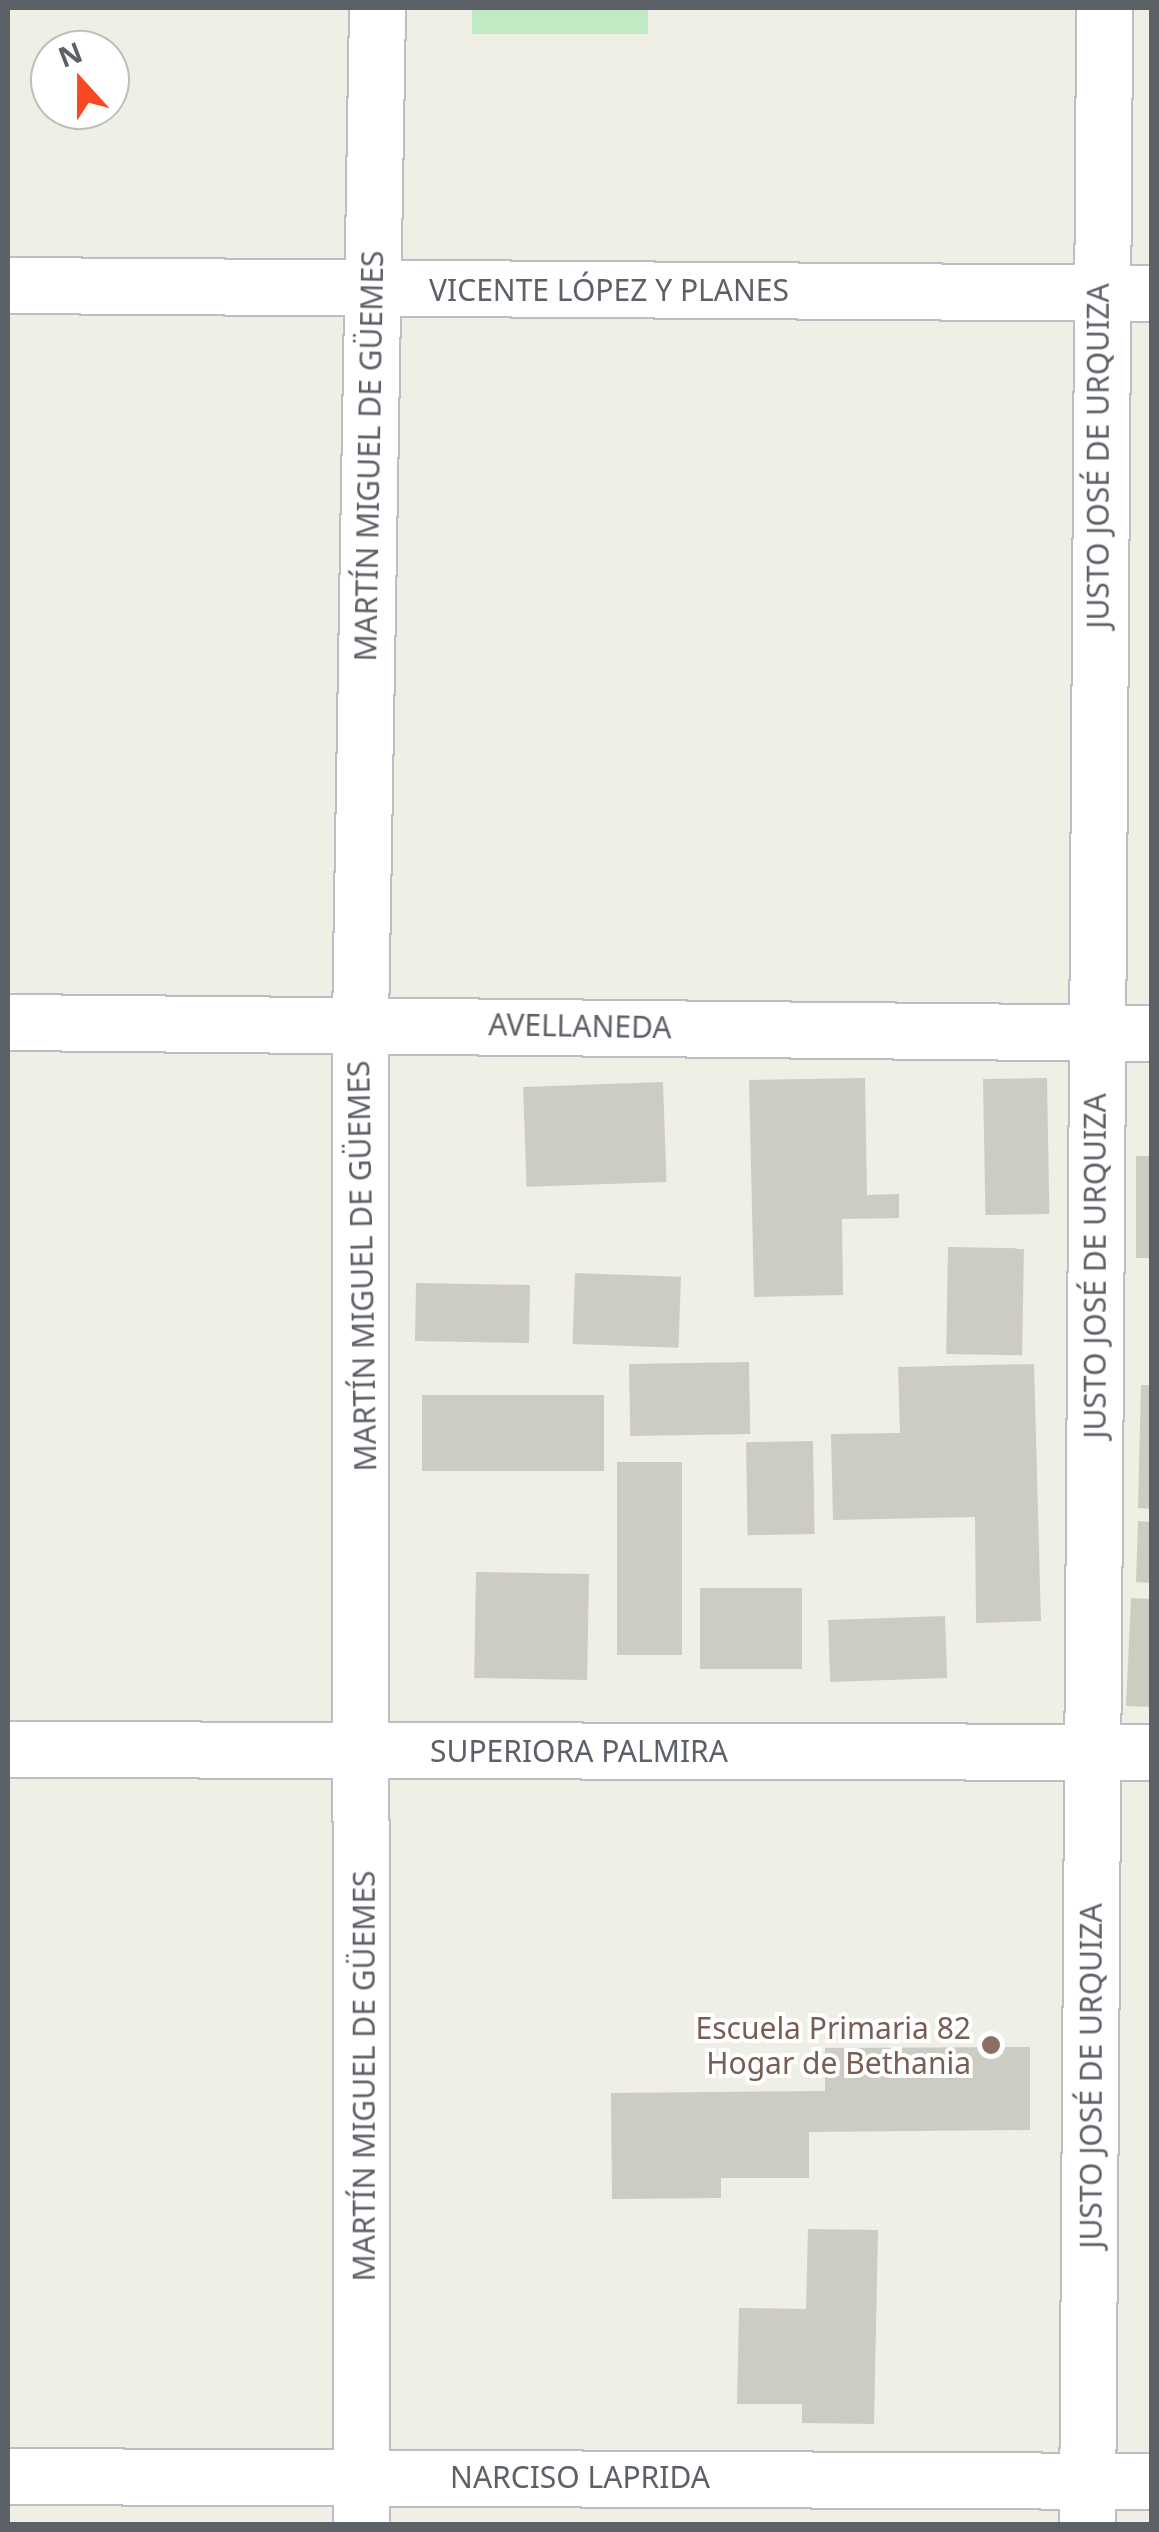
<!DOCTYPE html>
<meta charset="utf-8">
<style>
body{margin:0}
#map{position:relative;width:1159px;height:2532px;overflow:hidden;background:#f0efe5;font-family:"Noto Sans",sans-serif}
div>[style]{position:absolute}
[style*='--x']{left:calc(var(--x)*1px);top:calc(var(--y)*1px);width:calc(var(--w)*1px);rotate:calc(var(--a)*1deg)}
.green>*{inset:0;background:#bfeac3;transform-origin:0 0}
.building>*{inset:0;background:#cdccc3;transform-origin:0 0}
.roads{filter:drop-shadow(2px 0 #bcbec5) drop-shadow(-2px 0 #bcbec5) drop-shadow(0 2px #bcbec5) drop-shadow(0 -2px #bcbec5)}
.minor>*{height:55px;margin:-27.5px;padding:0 27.5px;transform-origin:27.5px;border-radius:27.5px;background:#fff}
.dots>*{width:28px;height:28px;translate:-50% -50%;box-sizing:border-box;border:5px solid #fff;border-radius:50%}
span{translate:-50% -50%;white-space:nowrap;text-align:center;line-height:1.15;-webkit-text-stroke:8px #fff;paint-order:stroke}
.street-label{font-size:30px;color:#5c6067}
.education-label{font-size:30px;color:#785e54}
.right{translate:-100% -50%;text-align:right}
.frame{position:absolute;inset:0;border:10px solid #5c6067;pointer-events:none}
.north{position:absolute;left:30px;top:30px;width:100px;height:100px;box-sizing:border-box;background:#fff;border:2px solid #bebfc2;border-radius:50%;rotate:339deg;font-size:28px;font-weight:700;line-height:40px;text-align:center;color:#5c6067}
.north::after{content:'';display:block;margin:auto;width:35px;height:45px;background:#f94922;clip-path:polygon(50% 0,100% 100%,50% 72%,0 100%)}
</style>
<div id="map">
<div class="green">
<i style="left:472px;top:8px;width:176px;height:26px"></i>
</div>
<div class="building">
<i style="clip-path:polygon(865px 1078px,867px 1195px,899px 1194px,899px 1218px,842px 1219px,843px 1295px,754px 1297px,749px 1080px)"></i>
<i style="left:1047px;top:1078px;width:136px;height:64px;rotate:89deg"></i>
<i style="left:663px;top:1082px;width:100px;height:140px;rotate:88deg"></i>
<i style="left:1136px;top:1156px;width:16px;height:102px"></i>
<i style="left:948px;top:1247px;width:76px;height:107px;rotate:1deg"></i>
<i style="left:575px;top:1273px;width:106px;height:71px;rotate:2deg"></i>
<i style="left:530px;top:1285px;width:58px;height:114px;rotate:91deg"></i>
<i style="left:749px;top:1362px;width:72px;height:120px;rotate:89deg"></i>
<i style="clip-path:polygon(1034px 1364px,1041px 1621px,976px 1623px,975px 1517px,833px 1520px,831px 1434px,900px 1433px,898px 1367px)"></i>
<i style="clip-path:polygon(1141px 1385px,1152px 1385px,1152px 1509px,1138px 1508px)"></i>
<i style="left:422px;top:1395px;width:182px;height:76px"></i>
<i style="left:813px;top:1441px;width:93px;height:67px;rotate:89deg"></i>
<i style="left:617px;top:1462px;width:65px;height:193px"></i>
<i style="clip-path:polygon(1138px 1521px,1152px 1522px,1152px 1583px,1136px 1582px)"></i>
<i style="left:476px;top:1572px;width:113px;height:106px;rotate:1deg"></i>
<i style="left:700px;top:1588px;width:102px;height:81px"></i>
<i style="clip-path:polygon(1131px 1598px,1152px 1599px,1152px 1707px,1126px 1706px)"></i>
<i style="left:945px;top:1616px;width:62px;height:117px;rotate:88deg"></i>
<i style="clip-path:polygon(1030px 2047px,1030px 2130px,809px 2132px,809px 2178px,721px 2178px,721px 2198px,612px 2199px,611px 2093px,825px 2091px,825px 2048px)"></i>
<i style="clip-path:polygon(808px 2229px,878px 2230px,874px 2424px,802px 2423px,802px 2404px,737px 2404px,739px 2308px,806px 2309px)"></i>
</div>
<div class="roads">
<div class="minor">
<i style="--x:8;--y:285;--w:1144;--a:0.4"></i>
<i style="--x:8;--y:1022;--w:1144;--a:0.55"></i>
<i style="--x:8;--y:1749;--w:1144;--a:0.15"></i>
<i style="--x:8;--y:2476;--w:1144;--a:0.25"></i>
<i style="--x:361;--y:2524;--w:1501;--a:-90.04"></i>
<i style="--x:360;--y:1023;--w:1015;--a:-89.04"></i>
<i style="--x:1087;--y:2524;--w:2516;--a:-89.61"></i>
</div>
</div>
<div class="dots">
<i style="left:991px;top:2045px;background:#8d6e63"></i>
</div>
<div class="street-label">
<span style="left:609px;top:290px">VICENTE LÓPEZ Y PLANES</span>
<span style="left:369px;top:456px;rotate:-89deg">MARTÍN MIGUEL DE GÜEMES</span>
<span style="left:1098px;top:456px;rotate:-90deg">JUSTO JOSÉ DE URQUIZA</span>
<span style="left:580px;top:1026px;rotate:1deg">AVELLANEDA</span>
<span style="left:362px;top:1266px;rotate:-91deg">MARTÍN MIGUEL DE GÜEMES</span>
<span style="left:1095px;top:1266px;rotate:-90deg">JUSTO JOSÉ DE URQUIZA</span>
<span style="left:579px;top:1751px">SUPERIORA PALMIRA</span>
<span style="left:364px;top:2076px;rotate:-90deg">MARTÍN MIGUEL DE GÜEMES</span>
<span style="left:1091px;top:2076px;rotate:-90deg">JUSTO JOSÉ DE URQUIZA</span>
<span style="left:580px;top:2477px">NARCISO LAPRIDA</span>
</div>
<div class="education-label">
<span class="right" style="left:971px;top:2045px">Escuela Primaria 82<br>Hogar de Bethania</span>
</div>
<div class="frame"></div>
<div class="north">N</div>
</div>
